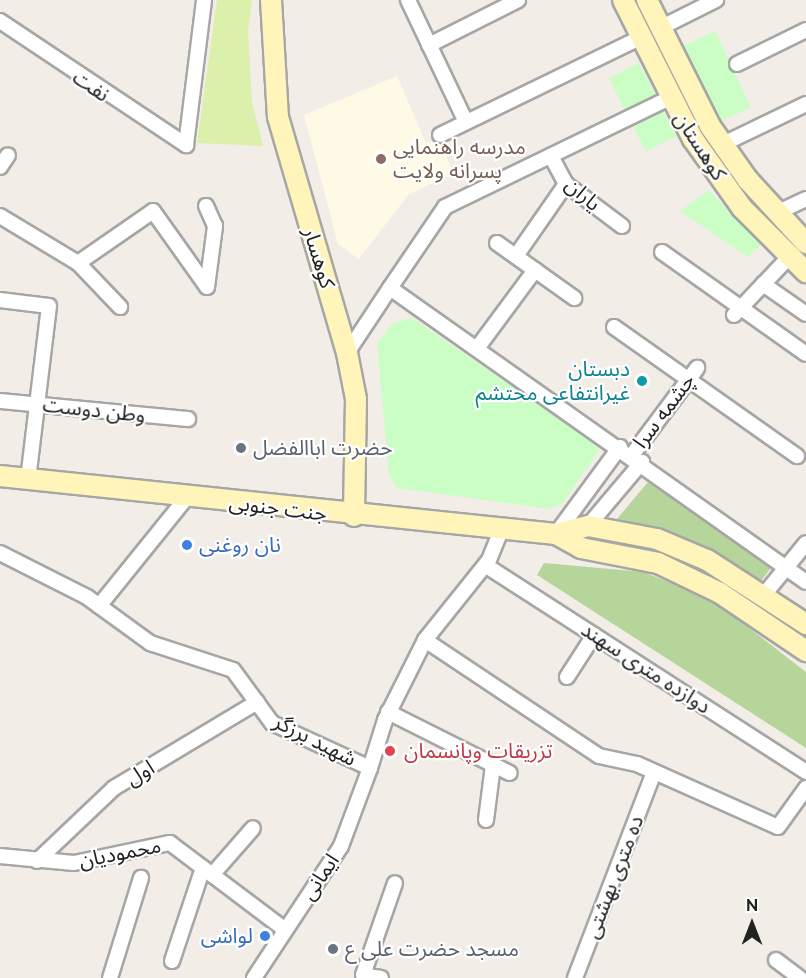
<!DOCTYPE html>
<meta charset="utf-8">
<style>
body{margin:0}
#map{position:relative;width:806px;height:978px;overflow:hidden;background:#f3ede8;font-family:Raleway,"Noto Sans Arabic",sans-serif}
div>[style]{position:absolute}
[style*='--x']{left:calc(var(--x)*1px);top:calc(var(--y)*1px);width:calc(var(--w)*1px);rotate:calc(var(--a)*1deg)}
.education>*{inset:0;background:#fffae5}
.grass>*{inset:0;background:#daf0ab}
.forest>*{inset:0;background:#b6d59a}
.park>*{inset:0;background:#cafec4;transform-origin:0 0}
.roads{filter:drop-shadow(2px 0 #a6a6a6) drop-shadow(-2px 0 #a6a6a6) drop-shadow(0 2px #a6a6a6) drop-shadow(0 -2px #a6a6a6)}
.minor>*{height:14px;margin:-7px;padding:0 7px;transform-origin:7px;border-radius:7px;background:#fff}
.secondary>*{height:20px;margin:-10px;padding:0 10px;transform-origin:10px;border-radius:10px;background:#fff5ba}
.dots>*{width:16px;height:16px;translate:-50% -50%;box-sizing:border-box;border:3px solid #fff;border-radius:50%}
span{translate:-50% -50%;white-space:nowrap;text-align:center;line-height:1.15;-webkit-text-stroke:4.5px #fff;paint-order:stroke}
.street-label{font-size:21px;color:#222}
.education-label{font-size:21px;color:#785e54}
.left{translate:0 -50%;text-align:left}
.culture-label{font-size:21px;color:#0d838f}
.right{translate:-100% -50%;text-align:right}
.worship-label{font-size:21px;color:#5b616d}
.shop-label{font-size:21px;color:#366cbe}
.health-label{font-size:21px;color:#be3a42}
.north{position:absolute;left:722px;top:894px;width:60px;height:60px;-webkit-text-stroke:4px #fff;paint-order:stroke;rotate:0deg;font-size:16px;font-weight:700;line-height:24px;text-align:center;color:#222}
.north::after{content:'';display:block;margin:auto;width:21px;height:27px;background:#222;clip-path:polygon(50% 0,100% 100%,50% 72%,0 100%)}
</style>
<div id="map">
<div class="education">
<i style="clip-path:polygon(397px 76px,426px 143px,439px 138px,453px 174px,409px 194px,359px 259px,338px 244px,304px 115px)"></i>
</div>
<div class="grass">
<i style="clip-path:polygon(217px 0,252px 0,248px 32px,252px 103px,263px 146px,197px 143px)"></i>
</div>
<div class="forest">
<i style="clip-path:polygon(648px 482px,771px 568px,761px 581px,690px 541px,612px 525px)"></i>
<i style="clip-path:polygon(544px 563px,644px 572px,714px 601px,806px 672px,806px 748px,537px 575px)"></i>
</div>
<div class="park">
<i style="left:715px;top:31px;width:84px;height:36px;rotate:65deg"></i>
<i style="left:639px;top:63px;width:82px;height:34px;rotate:63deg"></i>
<i style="clip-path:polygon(709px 190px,761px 245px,748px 257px,680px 211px)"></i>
<i style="clip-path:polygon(412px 318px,601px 447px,563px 503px,550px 509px,397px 488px,389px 475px,377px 344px,392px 324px)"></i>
</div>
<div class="roads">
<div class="minor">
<i style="--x:408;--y:0;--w:135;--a:64.6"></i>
<i style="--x:0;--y:21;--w:224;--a:33.7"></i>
<i style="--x:186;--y:145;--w:146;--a:-82.9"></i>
<i style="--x:660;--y:28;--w:63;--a:-26.6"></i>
<i style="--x:429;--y:45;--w:100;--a:-26.8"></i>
<i style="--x:737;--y:64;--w:77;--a:-26.2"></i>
<i style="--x:440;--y:135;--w:222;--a:-25.9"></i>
<i style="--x:723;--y:144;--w:92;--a:-25.7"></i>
<i style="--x:551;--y:156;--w:32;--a:62"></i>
<i style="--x:566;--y:184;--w:70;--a:36.9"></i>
<i style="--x:0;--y:167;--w:14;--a:-56"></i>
<i style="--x:776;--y:213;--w:33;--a:-25"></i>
<i style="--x:0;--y:216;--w:91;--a:31.1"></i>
<i style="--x:78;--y:263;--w:61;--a:46.3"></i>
<i style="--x:497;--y:243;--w:95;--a:35.5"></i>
<i style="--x:662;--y:252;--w:176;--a:35.3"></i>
<i style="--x:516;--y:256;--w:88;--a:-55.2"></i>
<i style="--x:78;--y:263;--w:91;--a:-34.7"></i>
<i style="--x:153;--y:211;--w:93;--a:54.6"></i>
<i style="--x:207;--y:287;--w:62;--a:-82.5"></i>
<i style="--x:215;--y:226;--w:22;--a:-114"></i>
<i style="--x:763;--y:284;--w:52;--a:34.9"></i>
<i style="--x:390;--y:288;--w:98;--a:-55.8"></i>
<i style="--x:445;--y:207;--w:249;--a:-25.9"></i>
<i style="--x:0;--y:300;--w:49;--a:7"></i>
<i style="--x:49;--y:306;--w:174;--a:96.9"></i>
<i style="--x:734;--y:315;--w:80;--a:-46.5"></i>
<i style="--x:614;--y:327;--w:224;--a:35.2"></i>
<i style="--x:478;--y:347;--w:96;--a:-53.5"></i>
<i style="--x:347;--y:353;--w:78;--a:-56.5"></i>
<i style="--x:390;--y:288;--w:509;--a:35.25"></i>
<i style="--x:0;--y:401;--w:189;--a:5.5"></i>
<i style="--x:632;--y:455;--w:109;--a:-53.2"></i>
<i style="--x:588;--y:526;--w:84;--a:-49.8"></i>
<i style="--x:556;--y:534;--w:108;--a:-53.7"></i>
<i style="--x:0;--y:553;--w:97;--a:26.8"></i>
<i style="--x:87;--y:597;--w:78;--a:36.1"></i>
<i style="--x:150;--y:643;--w:87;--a:18"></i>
<i style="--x:233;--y:670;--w:66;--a:53.7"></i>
<i style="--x:272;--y:723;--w:108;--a:24.7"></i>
<i style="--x:370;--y:768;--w:50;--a:-72.6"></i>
<i style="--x:385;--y:720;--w:89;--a:-63.4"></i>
<i style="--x:425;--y:640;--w:102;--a:-51.3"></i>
<i style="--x:489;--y:560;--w:35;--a:-68"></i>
<i style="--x:485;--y:565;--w:382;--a:32.8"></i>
<i style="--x:763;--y:596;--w:68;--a:-50.9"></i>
<i style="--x:99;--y:606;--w:140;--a:-51.1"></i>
<i style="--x:425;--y:640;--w:209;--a:33.7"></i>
<i style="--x:599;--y:756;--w:39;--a:12"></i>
<i style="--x:637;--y:764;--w:154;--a:24.1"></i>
<i style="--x:778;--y:827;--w:48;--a:-54.3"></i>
<i style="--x:567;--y:677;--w:50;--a:-57.3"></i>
<i style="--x:388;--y:712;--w:136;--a:26.6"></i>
<i style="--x:486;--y:820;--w:55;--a:-82.7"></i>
<i style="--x:0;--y:856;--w:74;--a:5.4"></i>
<i style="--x:74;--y:863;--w:98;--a:-11.8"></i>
<i style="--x:170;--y:843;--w:143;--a:37"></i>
<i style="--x:37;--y:861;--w:106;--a:-43.5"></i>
<i style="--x:114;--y:788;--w:167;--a:-31"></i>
<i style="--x:212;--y:875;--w:62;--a:-48.9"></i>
<i style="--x:776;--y:960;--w:30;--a:37"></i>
<i style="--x:172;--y:961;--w:98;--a:-71.6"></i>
<i style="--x:110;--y:978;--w:105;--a:-72.8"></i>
<i style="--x:254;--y:978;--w:158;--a:-56.6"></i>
<i style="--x:341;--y:846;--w:83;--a:-69.6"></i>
<i style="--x:381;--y:978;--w:18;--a:-171"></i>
<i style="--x:363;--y:975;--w:97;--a:-70.8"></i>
<i style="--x:575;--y:978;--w:217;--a:-69"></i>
</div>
<div class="secondary">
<i style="--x:271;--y:0;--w:117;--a:86.6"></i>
<i style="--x:278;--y:117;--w:246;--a:73.7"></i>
<i style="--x:347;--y:353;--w:47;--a:78.9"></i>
<i style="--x:356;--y:399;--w:117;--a:91"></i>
<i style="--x:623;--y:0;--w:156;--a:63.3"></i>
<i style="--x:693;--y:139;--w:85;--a:54.6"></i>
<i style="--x:742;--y:208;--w:91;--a:45"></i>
<i style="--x:647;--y:0;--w:141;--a:63.4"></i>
<i style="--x:710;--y:126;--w:66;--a:54.9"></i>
<i style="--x:748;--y:180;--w:86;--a:47.4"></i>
<i style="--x:0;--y:476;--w:559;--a:5.96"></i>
<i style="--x:556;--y:534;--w:33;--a:-14"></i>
<i style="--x:588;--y:526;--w:70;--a:10.7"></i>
<i style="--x:657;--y:539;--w:54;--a:22.8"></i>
<i style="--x:707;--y:560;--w:118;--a:32.9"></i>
<i style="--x:556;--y:534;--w:29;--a:29"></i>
<i style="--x:581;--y:548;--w:78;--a:11"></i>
<i style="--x:658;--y:563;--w:69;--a:25.8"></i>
<i style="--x:720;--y:593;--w:104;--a:34"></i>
</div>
</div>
<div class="dots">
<i style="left:381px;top:159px;background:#8d6e63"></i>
<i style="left:642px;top:381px;background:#0f9aa8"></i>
<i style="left:241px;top:448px;background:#6b7280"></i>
<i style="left:187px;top:545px;background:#3f7fe0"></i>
<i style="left:390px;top:751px;background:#e0444e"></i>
<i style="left:265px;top:936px;background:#3f7fe0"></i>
<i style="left:333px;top:949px;background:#6b7280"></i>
</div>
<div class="street-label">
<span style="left:91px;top:86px;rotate:34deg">نفت</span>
<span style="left:700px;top:146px;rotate:57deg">کوهستان</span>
<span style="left:583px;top:194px;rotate:41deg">یاران</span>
<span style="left:319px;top:258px;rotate:73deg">کوهسار</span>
<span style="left:94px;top:410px;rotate:6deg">وطن دوست</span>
<span style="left:664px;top:411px;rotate:-53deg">چشمه‌ سرا</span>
<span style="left:278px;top:508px;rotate:7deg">جنت جنوبی</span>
<span style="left:646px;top:668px;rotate:33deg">دوازده متری سهند</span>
<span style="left:315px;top:740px;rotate:27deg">شهید برزگر</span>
<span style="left:140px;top:773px;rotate:-31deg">اول</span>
<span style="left:120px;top:853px;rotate:-11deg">محمودیان</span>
<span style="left:320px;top:877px;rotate:-56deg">ایمانی</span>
<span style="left:614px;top:877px;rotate:-69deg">ده متری بهشتی</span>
</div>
<div class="education-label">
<span class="left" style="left:393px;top:159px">مدرسه راهنمایی<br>پسرانه ولایت</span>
</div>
<div class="culture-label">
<span class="right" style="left:630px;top:381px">دبستان<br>غیرانتفاعی محتشم</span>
</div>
<div class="worship-label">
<span class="left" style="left:253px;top:448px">حضرت اباالفضل</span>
<span class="left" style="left:345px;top:949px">مسجد حضرت علی ع</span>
</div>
<div class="shop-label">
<span class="left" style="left:199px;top:545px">نان روغنی</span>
<span class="right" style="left:253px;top:936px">لواشی</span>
</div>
<div class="health-label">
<span class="left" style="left:404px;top:751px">تزریقات وپانسمان</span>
</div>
<div class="north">N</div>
</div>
